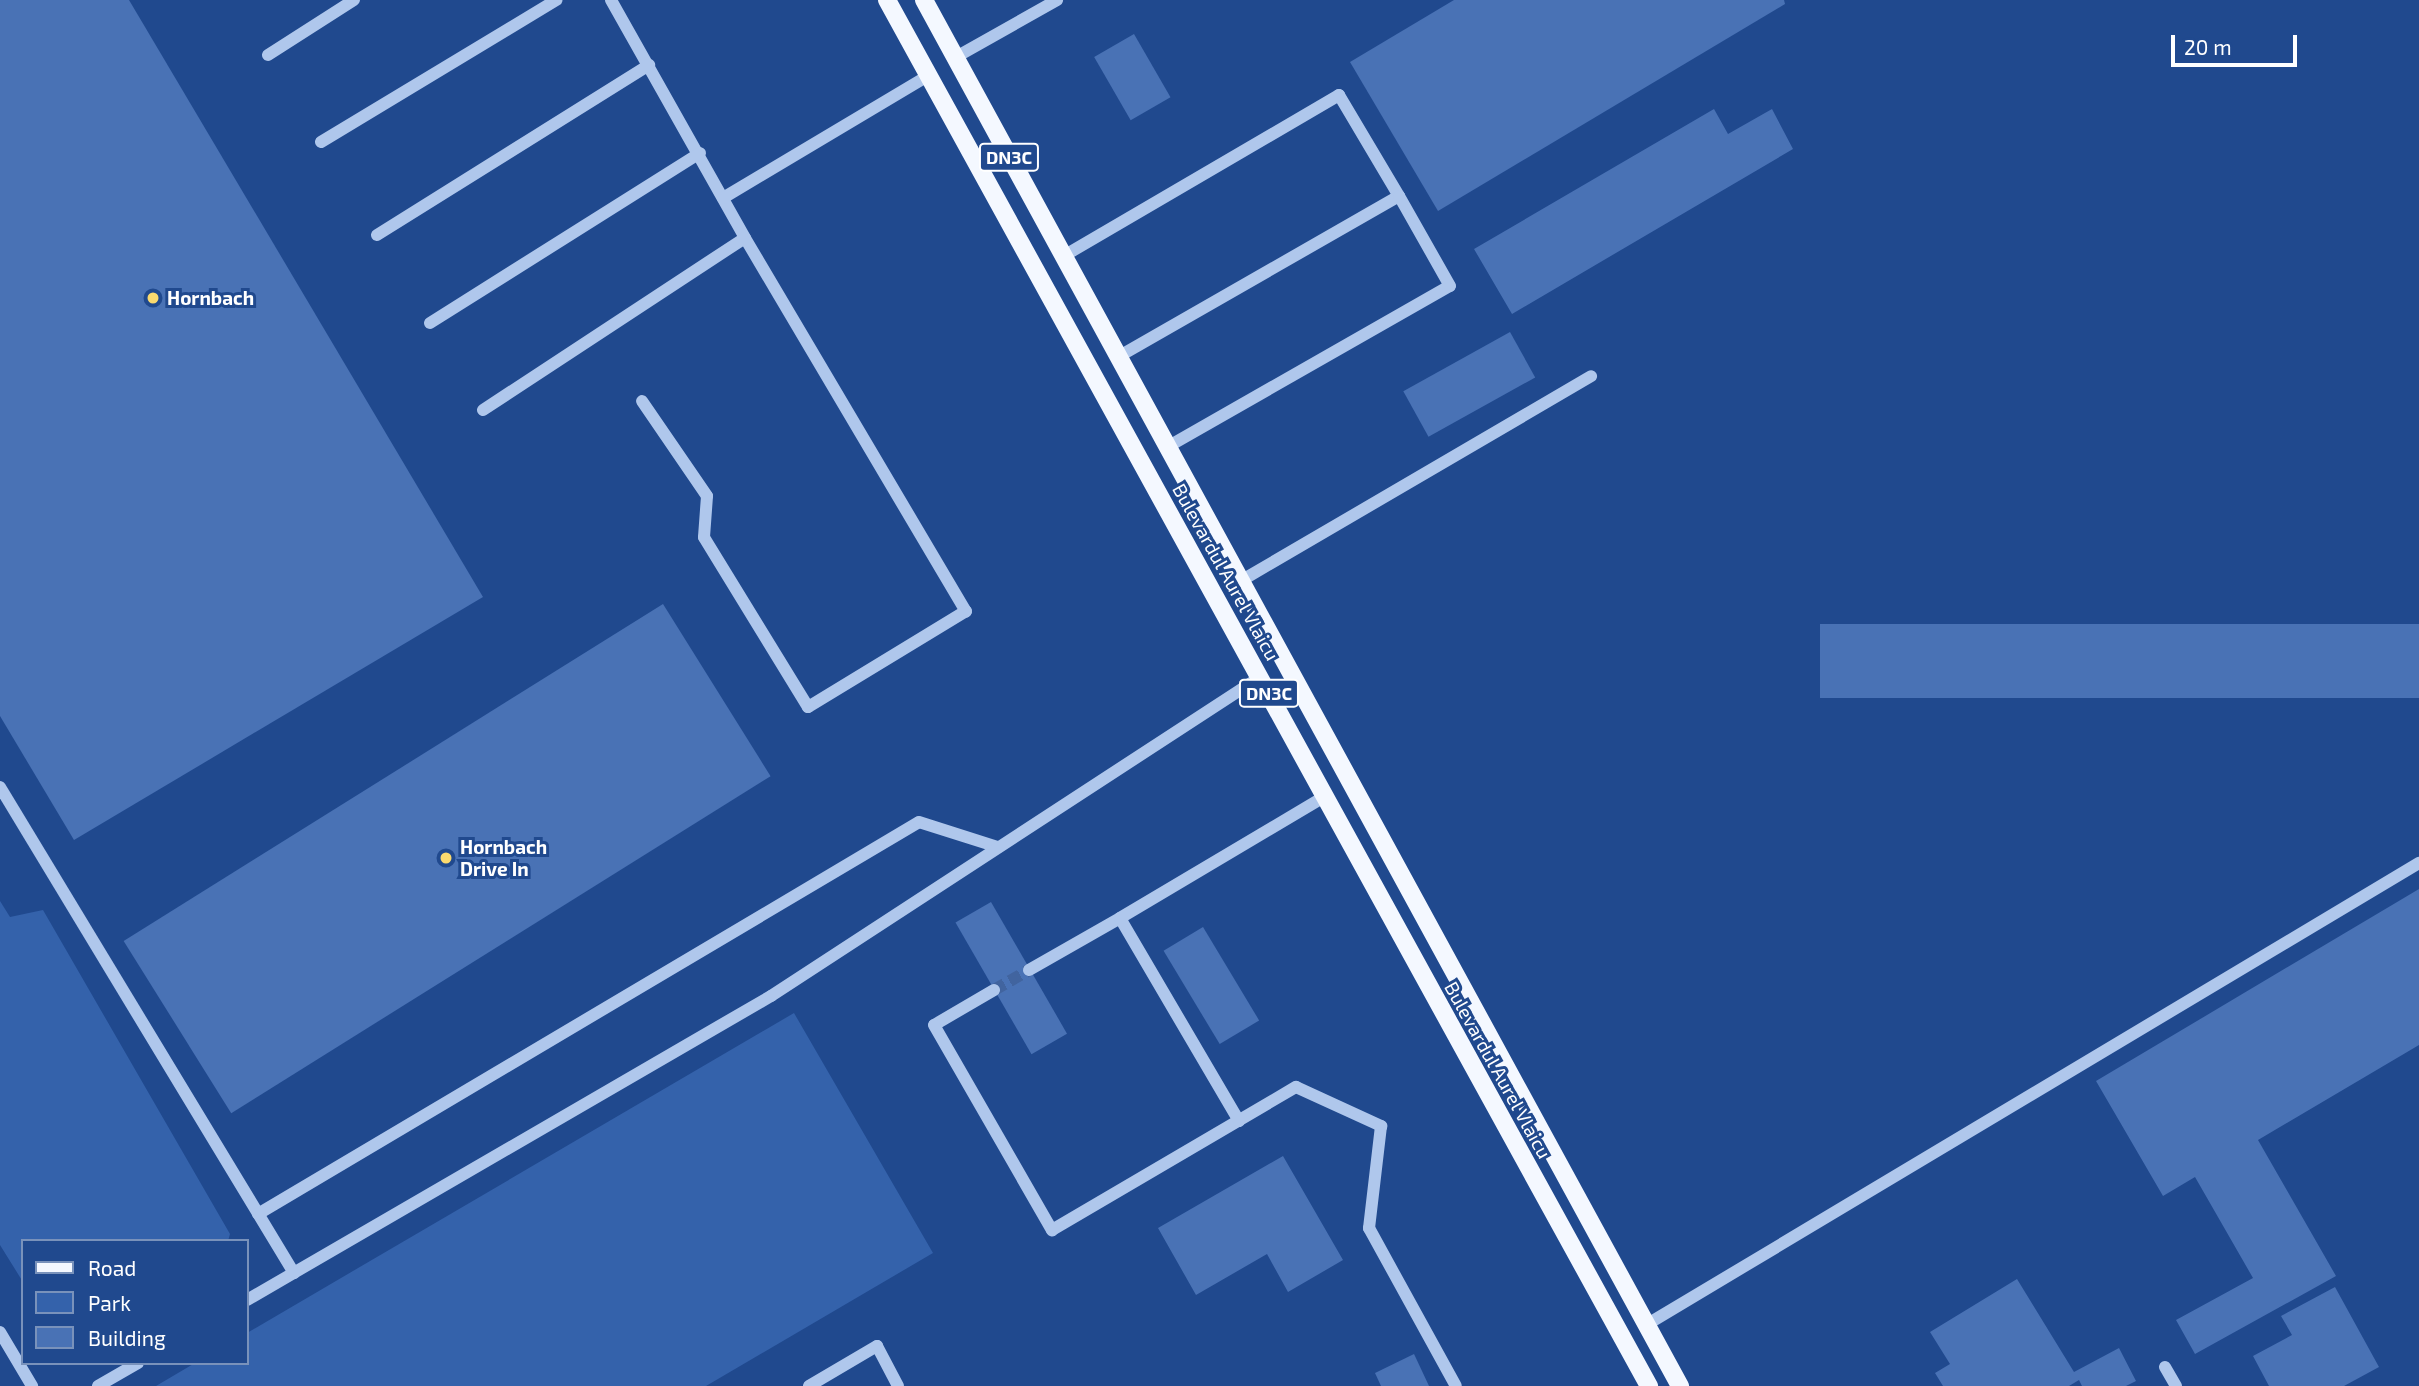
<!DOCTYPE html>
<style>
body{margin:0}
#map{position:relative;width:2419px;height:1386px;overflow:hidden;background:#20498e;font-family:"Exo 2",sans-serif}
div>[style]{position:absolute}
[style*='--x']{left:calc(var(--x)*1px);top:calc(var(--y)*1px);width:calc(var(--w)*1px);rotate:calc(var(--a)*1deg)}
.green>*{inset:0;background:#3462ab}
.building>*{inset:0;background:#4972b5;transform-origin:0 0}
.minor-tunnel>*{height:12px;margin-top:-6px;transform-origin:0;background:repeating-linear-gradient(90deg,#41649f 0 12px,transparent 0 18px)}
.minor>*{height:12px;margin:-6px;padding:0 6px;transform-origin:6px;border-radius:6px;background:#afc7ec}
.major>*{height:18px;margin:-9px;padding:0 9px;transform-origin:9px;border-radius:9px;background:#f4f8ff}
.dots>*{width:19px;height:19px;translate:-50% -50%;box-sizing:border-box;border:4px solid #20498e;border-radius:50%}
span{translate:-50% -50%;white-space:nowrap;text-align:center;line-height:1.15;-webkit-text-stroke:6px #20498e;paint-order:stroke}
.shield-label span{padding:2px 5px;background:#20498e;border:2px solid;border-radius:5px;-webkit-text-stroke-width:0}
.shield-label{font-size:18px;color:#fff;font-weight:700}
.poi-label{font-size:19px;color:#fff;font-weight:700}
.left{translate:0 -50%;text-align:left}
.street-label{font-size:19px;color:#fff}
.legend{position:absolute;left:21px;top:1239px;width:228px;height:126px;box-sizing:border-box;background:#20498e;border:2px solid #7992bb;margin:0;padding:9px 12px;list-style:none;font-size:21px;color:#fff}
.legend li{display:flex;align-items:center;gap:14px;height:35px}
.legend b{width:35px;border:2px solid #7992bb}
.scale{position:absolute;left:2171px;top:35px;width:126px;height:32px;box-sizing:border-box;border:4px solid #fff;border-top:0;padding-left:9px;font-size:21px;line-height:24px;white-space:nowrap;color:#fff;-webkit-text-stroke:5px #20498e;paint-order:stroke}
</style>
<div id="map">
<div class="green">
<i style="clip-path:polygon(0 901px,10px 917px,43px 910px,230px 1234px,228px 1241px,23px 1241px,23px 1282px,0 1245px)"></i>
<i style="clip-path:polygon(794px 1013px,933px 1253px,706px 1386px,156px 1386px,195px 1363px,247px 1363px,247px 1333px)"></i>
</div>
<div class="building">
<i style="clip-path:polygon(0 0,129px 0,483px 597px,74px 840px,0 716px)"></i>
<i style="clip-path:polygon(1454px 0,1784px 0,1785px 4px,1438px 211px,1350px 62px)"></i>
<i style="left:1134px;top:34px;width:73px;height:46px;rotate:60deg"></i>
<i style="clip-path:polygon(1714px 109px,1728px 134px,1772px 109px,1793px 149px,1512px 314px,1474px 249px)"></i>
<i style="left:1510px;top:332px;width:52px;height:122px;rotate:61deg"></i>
<i style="left:663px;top:604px;width:203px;height:636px;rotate:58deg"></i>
<i style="left:2419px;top:624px;width:74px;height:599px;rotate:90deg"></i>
<i style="clip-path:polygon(2419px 889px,2419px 1045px,2258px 1140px,2336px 1276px,2195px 1354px,2176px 1320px,2253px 1278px,2195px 1177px,2163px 1196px,2096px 1081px)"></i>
<i style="left:991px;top:902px;width:152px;height:41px;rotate:60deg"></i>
<i style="left:1203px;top:927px;width:109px;height:46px;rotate:59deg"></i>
<i style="clip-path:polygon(1283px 1156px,1343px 1260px,1288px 1292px,1267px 1254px,1196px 1295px,1158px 1228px)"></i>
<i style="clip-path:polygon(2017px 1279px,2074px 1372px,2119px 1348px,2136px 1381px,2126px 1386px,2082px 1386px,2079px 1380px,2069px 1386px,1943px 1386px,1935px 1373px,1950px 1364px,1930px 1332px)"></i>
<i style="clip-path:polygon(2335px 1287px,2379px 1367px,2344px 1386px,2269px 1386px,2253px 1356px,2292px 1335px,2281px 1316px)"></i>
<i style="clip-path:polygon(1414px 1354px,1429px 1386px,1381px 1386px,1375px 1373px)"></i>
</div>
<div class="minor-tunnel">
<i style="--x:994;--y:990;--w:40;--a:-29.7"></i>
</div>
<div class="minor">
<i style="--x:611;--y:0;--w:273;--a:60.6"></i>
<i style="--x:745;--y:238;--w:434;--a:59.4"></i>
<i style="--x:966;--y:611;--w:185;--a:148.7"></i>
<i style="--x:808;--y:707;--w:199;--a:-121.5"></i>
<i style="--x:704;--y:537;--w:41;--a:-85.8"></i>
<i style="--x:707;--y:496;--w:115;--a:-124.4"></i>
<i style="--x:268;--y:55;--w:102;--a:-32.6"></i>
<i style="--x:956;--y:57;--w:116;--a:-29.4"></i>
<i style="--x:321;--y:142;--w:275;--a:-31.1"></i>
<i style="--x:723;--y:198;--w:240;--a:-30.8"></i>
<i style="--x:377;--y:235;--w:321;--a:-32"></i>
<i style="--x:1062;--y:257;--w:321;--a:-30.3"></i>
<i style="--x:1339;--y:95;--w:117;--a:59.3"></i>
<i style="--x:1399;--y:196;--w:324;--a:150.2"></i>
<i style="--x:430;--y:323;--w:319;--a:-32.2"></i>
<i style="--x:483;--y:410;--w:313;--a:-33.3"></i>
<i style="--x:1169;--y:446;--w:323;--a:-29.7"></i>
<i style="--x:1450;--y:286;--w:103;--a:-119.5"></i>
<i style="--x:1244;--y:579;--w:402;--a:-30.3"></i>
<i style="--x:0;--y:787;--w:568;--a:58.83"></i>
<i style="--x:1029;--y:970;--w:105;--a:-29.7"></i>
<i style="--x:994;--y:990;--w:69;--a:149.7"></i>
<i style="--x:934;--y:1025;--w:237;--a:60.1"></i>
<i style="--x:1052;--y:1230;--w:283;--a:-30.4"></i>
<i style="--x:1296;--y:1087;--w:94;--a:24.6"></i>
<i style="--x:1381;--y:1126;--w:103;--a:96.7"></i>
<i style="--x:1369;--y:1228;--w:180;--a:61.2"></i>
<i style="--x:1239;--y:1121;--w:235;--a:-120.4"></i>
<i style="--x:1120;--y:918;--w:237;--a:-30.7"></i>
<i style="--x:258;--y:1214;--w:768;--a:-30.67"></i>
<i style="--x:919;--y:822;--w:83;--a:17.6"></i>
<i style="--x:247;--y:1300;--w:606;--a:-30.12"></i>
<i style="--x:771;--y:996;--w:584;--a:-33.12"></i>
<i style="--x:1646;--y:1325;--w:901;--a:-30.87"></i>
<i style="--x:0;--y:1332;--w:63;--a:59.3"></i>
<i style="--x:2165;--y:1367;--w:22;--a:60"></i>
<i style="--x:98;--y:1386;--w:46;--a:-29.9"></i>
<i style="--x:809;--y:1386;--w:79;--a:-30.5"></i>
<i style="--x:877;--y:1346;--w:45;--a:62.3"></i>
</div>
<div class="major">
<i style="--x:887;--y:0;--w:1582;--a:61.2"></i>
<i style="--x:924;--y:0;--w:1579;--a:61.39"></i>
</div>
<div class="dots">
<i style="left:153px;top:298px;background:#fada6f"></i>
<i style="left:446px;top:858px;background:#fada6f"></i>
</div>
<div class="shield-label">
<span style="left:1009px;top:157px">DN3C</span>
<span style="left:1269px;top:693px">DN3C</span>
</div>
<div class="poi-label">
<span class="left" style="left:167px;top:298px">Hornbach</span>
<span class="left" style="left:460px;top:858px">Hornbach<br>Drive In</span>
</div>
<div class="street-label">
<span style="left:1226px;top:572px;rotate:61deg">Bulevardul Aurel Vlaicu</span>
<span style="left:1498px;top:1070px;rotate:61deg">Bulevardul Aurel Vlaicu</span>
</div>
<ul class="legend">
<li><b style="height:9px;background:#f4f8ff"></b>Road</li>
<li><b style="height:19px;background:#3462ab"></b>Park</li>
<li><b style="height:19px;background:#4972b5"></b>Building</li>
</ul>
<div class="scale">20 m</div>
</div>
